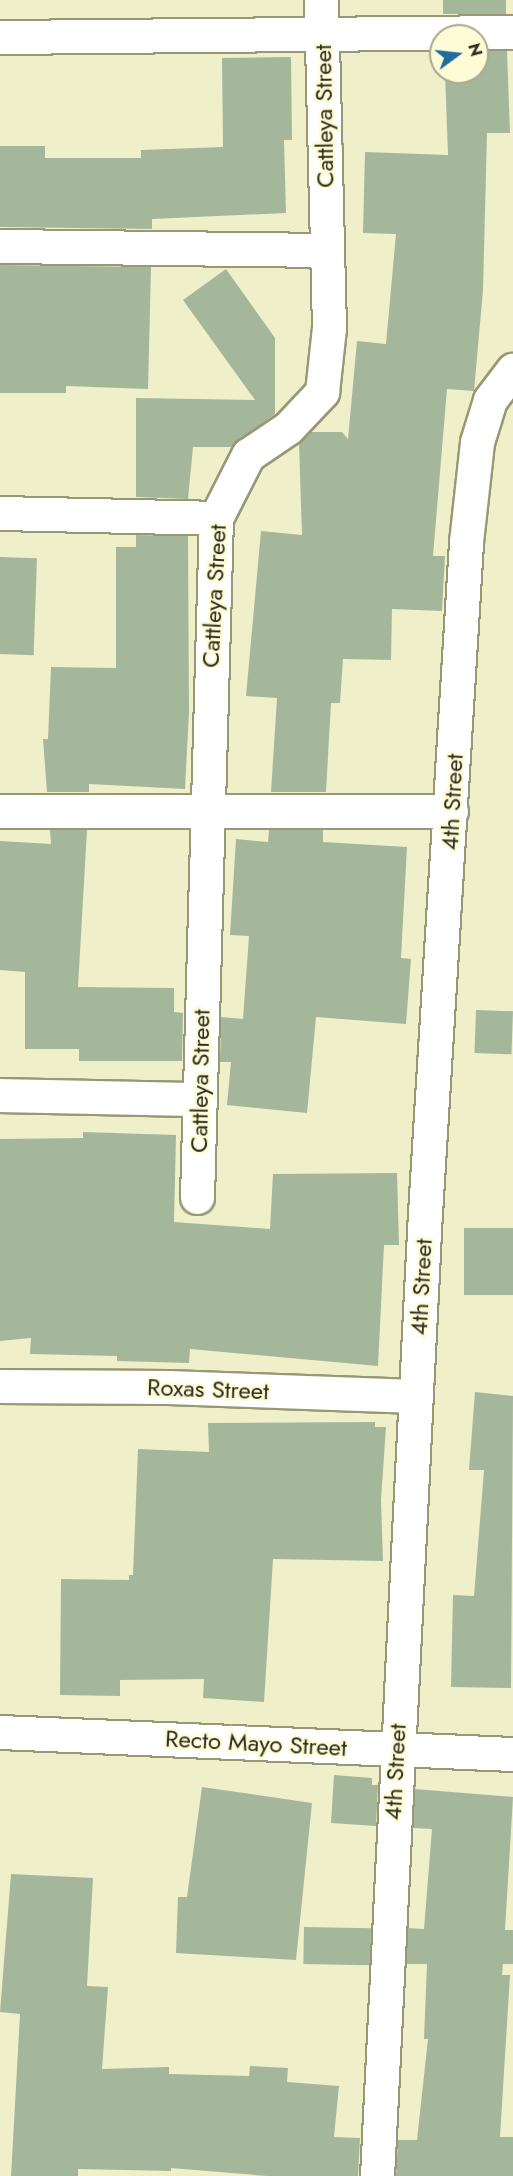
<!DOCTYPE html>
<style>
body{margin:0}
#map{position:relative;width:513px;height:2176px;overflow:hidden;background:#efefca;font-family:Jost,sans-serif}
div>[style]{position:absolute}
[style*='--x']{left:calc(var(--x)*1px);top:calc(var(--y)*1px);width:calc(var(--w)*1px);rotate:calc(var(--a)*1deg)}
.building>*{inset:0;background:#a5b79b;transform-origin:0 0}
.roads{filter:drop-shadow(2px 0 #999876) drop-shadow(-2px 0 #999876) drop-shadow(0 2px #999876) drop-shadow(0 -2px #999876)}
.street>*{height:33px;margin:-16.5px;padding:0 16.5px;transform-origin:16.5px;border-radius:16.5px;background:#fff}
span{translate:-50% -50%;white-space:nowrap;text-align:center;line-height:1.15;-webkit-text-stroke:5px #fdfcd7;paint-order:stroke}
.street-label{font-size:24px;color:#2d2c1e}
.north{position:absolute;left:429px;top:24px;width:60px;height:60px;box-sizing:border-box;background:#fdfcd7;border:2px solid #aaa98d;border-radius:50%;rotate:75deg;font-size:16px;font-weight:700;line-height:24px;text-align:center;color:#2d2c1e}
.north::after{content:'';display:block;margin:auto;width:21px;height:27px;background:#216b9e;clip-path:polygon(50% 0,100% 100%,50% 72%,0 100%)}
</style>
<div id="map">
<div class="building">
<i style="left:443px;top:0;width:63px;height:14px"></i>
<i style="clip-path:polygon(477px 51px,507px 51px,510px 133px,487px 133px,483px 290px,474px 391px,447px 389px,433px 556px,445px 556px,442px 611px,392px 609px,391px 660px,343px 659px,340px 703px,331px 703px,326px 792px,271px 792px,277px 698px,246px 696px,261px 531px,302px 535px,299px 443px,310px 432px,342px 432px,348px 439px,357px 341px,386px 344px,396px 234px,363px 233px,365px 152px,448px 155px,445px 72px,477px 72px)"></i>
<i style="clip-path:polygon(291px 57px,292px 140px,284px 140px,286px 213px,152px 219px,152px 229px,0 227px,0 146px,45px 146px,45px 158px,141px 158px,141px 150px,223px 147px,222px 58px)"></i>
<i style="clip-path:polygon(0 265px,151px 267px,148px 389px,66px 386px,66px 393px,0 393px)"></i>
<i style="clip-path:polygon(226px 269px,275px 338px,275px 414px,231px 447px,193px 447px,188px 499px,136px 497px,136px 398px,255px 400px,183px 300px)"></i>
<i style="clip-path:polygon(136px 535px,188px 536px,189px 712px,185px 789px,89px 784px,89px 792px,47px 792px,43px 739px,48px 739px,51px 667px,116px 668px,116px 547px,136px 547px)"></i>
<i style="left:0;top:557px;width:37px;height:97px;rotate:2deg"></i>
<i style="clip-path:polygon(50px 830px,87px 830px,78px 987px,174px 988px,174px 1012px,183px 1013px,182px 1061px,79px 1061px,79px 1049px,25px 1049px,25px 972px,0 970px,0 841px,51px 844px)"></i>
<i style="clip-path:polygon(269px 830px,323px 830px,323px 842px,407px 847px,401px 958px,411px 959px,406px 1024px,316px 1017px,307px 1113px,227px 1105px,231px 1062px,220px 1062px,221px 1017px,243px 1019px,249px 936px,230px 935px,236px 839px,268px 842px)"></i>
<i style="left:476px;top:1010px;width:37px;height:43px;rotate:2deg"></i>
<i style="clip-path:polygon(83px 1132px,176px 1135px,174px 1222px,270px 1229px,273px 1174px,397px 1173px,399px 1245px,384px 1245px,378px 1366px,190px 1349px,189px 1363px,117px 1361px,117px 1356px,30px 1354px,31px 1338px,0 1341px,0 1139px,83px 1138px)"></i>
<i style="left:513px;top:1228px;width:67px;height:49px;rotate:90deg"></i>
<i style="clip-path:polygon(475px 1392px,513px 1396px,511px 1688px,451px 1687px,453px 1595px,474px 1596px,484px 1470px,469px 1470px)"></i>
<i style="clip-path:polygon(375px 1422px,375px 1427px,386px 1427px,381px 1500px,383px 1561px,273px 1559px,264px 1702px,203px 1698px,204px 1679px,120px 1680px,120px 1696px,60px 1695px,61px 1579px,129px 1580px,129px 1575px,133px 1575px,138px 1449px,209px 1452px,208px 1423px)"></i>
<i style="clip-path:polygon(334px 1775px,372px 1778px,372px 1785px,378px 1785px,376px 1826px,331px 1823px)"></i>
<i style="clip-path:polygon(202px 1787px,312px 1803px,296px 1960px,176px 1953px,178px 1897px,187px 1897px)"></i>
<i style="clip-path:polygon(415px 1789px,513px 1797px,505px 1930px,513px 1930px,513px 1964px,503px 1964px,502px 1975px,510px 1975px,500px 2137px,513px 2137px,513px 2176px,396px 2176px,398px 2140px,417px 2140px,428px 2039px,424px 2039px,427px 1964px,406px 1964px,408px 1928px,424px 1929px,432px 1829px,413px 1828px)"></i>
<i style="clip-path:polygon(11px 1874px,93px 1878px,87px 1986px,108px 1987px,102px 2069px,169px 2067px,169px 2074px,249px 2076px,250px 2066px,288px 2068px,287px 2082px,339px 2086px,334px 2137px,360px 2138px,358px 2176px,267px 2176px,171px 2168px,171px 2171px,78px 2169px,78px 2176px,11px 2176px,20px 2014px,0 2012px)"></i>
<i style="left:304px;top:1927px;width:67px;height:37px;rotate:1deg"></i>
</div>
<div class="roads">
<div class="street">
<i style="--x:0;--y:37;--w:513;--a:-0.56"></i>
<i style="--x:0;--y:246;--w:327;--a:0.7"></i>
<i style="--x:0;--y:513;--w:216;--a:1.3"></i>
<i style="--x:0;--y:811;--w:451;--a:0"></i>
<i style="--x:0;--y:1095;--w:199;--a:1.2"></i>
<i style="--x:197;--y:1197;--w:679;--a:-88.4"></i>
<i style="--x:216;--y:518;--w:71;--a:-63.1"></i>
<i style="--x:248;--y:455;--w:48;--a:-34"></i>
<i style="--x:288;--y:428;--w:50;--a:-46.6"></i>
<i style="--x:322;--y:392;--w:64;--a:-83.8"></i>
<i style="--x:329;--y:328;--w:328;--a:-91.4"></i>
<i style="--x:0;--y:1386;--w:168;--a:0.3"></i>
<i style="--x:168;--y:1387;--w:248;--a:2.1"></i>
<i style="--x:0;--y:1732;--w:513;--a:2.46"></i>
<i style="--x:377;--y:2176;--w:964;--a:-87.15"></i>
<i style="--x:425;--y:1213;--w:672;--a:-86.5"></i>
<i style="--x:466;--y:542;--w:101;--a:-83.7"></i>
<i style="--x:477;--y:442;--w:44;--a:-72.8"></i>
<i style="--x:490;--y:400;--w:38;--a:-53"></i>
</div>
</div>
<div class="street-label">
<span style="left:324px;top:116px;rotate:-91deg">Cattleya Street</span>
<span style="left:214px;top:596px;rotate:-87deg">Cattleya Street</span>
<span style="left:452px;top:802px;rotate:-87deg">4th Street</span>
<span style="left:200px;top:1081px;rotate:-89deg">Cattleya Street</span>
<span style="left:421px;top:1287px;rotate:-87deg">4th Street</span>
<span style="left:208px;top:1389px;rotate:2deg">Roxas Street</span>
<span style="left:256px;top:1743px;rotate:3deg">Recto Mayo Street</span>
<span style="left:395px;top:1772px;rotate:-87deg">4th Street</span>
</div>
<div class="north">N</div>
</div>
